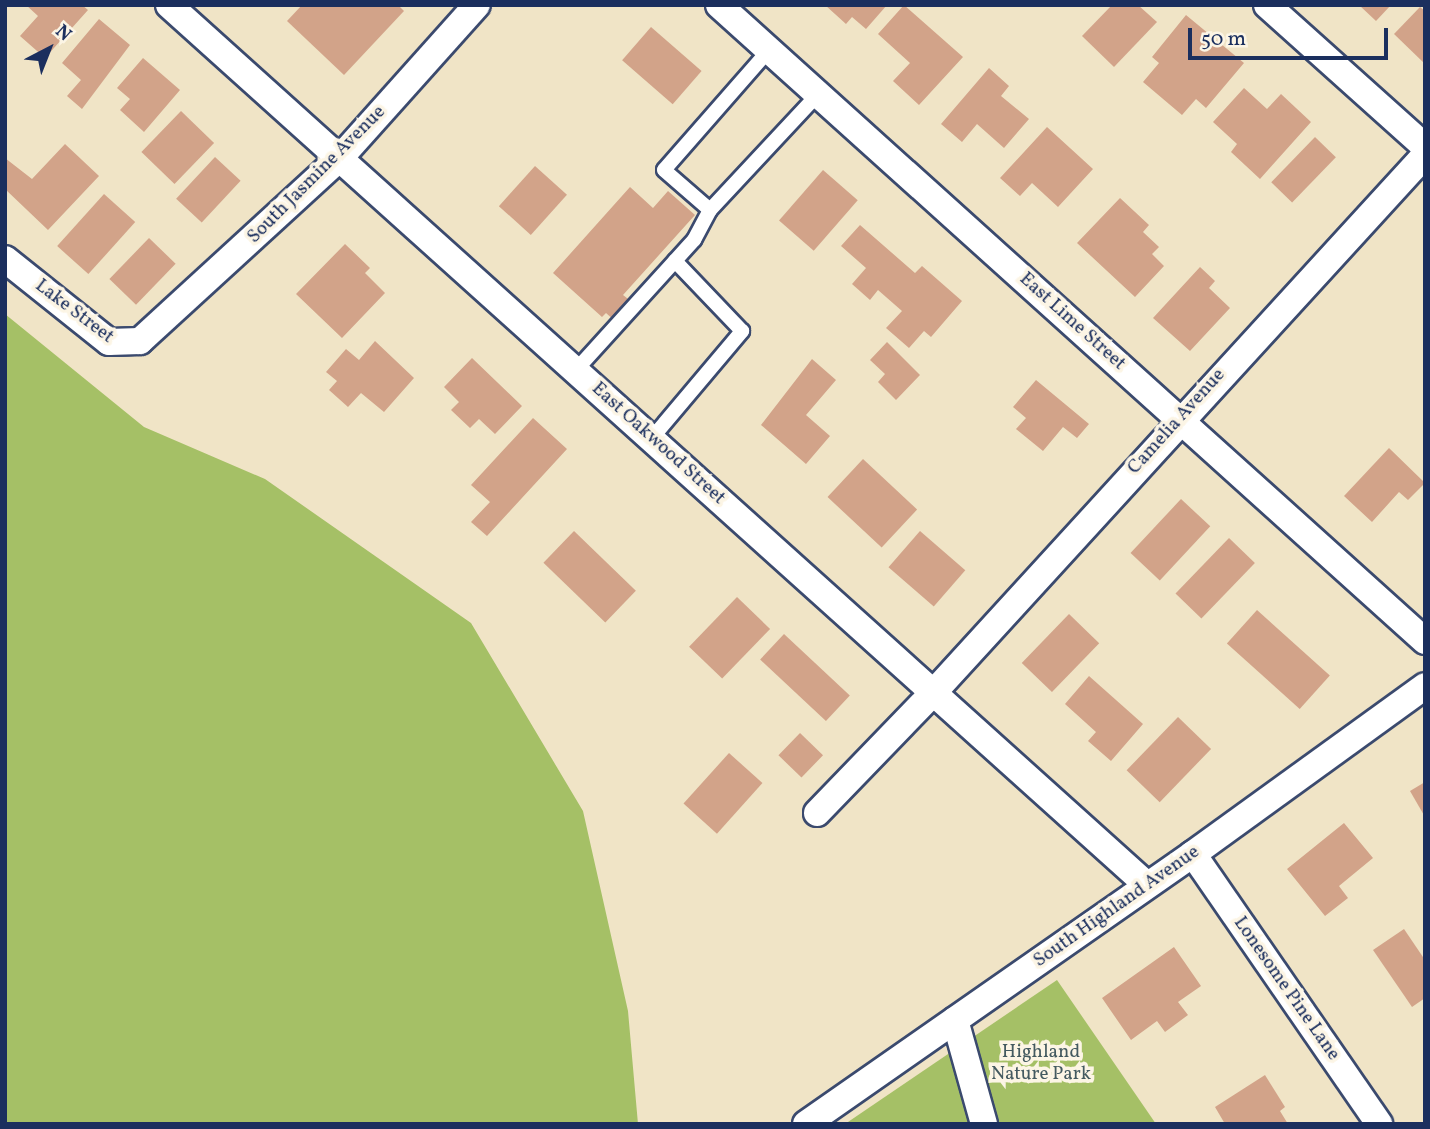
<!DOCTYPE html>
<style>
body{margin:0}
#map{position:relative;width:1430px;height:1129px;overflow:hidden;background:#f0e4c6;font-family:Vollkorn,serif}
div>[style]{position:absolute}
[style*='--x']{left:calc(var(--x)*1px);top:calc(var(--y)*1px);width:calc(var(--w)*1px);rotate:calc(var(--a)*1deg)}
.green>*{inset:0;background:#a5c066}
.building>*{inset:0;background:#d2a389;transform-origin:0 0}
.roads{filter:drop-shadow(2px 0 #3b4a6e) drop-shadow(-2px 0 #3b4a6e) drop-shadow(0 2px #3b4a6e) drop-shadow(0 -2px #3b4a6e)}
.lane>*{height:14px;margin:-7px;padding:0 7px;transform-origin:7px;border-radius:7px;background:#fff}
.street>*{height:26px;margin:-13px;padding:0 13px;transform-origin:13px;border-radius:13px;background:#fff}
span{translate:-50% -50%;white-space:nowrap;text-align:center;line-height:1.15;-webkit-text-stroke:7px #fcf5e5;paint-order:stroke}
.street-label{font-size:19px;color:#1b2f5e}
.park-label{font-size:19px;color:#445a60}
.frame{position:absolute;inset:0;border:7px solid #1b2f5e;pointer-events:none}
.north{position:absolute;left:14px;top:14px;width:70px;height:70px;-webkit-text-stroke:5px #fcf5e5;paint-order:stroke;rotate:42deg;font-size:19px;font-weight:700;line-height:28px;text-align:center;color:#1b2f5e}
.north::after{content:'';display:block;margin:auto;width:24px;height:32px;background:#1b2f5e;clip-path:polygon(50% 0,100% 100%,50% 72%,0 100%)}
.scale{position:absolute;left:1188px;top:28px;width:200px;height:32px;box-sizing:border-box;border:4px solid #1b2f5e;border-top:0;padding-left:9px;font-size:21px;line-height:24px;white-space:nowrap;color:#1b2f5e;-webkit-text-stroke:5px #fcf5e5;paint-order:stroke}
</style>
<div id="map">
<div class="green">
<i style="clip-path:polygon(5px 314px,144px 427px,265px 479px,471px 623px,583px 811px,628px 1011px,638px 1124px,5px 1124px)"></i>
<i style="clip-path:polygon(1057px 980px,1156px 1124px,845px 1124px)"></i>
</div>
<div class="building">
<i style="clip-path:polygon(26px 5px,82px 5px,88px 10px,45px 58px,20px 36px,38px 16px)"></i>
<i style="clip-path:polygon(302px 5px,398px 5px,404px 11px,344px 75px,287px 21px)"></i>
<i style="clip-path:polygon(825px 5px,887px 5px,866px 29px,852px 17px,846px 24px)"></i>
<i style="clip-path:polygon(904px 5px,963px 57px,919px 105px,893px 81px,910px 63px,878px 34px)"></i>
<i style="clip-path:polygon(1112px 5px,1138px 5px,1157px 22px,1114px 67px,1082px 36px)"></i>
<i style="clip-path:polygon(1359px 5px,1391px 5px,1376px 21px)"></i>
<i style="clip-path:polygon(1420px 7px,1425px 11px,1425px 64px,1394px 34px)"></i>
<i style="clip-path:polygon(1186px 15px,1244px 63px,1206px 108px,1196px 99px,1182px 115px,1143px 82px,1159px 63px,1152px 57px)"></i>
<i style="clip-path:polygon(99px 19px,130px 45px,82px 109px,67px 96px,81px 80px,62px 63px)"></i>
<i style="left:651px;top:27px;width:67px;height:44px;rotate:41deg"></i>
<i style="clip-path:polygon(143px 58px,180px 90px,144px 132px,120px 110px,130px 99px,117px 88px)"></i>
<i style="clip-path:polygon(989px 68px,1009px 86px,1001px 96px,1029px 119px,1004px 148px,977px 124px,962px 142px,941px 124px)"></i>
<i style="clip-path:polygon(1244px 88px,1267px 109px,1281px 94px,1311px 122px,1260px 179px,1231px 152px,1237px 144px,1213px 122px)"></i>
<i style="left:181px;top:111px;width:46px;height:57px;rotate:44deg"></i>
<i style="clip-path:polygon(1047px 127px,1093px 169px,1058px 207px,1032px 183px,1020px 196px,1000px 178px)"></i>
<i style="left:1315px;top:137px;width:29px;height:63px;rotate:44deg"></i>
<i style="clip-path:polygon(65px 144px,99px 176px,48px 230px,5px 189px,5px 158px,32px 179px)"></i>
<i style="left:215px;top:157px;width:35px;height:57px;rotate:43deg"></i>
<i style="left:535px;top:166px;width:43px;height:54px;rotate:42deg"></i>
<i style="left:823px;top:170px;width:46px;height:67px;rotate:41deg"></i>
<i style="clip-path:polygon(630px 187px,653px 208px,668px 191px,695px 215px,623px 295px,632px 302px,615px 321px,606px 313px,602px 317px,553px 273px)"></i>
<i style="left:104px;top:194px;width:42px;height:70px;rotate:42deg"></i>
<i style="clip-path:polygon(1120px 198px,1149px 225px,1143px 232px,1159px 247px,1152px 254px,1164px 266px,1135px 297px,1077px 243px)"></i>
<i style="clip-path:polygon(860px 225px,915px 273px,922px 266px,962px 301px,931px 337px,924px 331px,909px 348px,886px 328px,902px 311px,878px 290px,870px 300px,852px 284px,866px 268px,841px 246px)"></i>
<i style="left:149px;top:238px;width:37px;height:57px;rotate:44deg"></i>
<i style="clip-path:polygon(345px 244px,370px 268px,365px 273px,385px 293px,342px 338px,296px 294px)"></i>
<i style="clip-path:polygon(1200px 267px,1215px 281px,1209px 288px,1230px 308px,1190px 351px,1153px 318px)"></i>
<i style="clip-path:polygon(375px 341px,414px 378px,384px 412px,361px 393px,348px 407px,329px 390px,337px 381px,326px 372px,346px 349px,359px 360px)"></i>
<i style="clip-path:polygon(887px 342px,920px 375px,896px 400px,878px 382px,885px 374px,870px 360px)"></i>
<i style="clip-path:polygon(472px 358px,522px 406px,495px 434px,479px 419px,470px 428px,451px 410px,459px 402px,444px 387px)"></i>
<i style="clip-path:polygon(812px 359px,836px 380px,806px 415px,830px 436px,806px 464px,761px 425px)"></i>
<i style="clip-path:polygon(1036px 380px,1089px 424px,1077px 438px,1063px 427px,1043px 451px,1016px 429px,1026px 418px,1013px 407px)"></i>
<i style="clip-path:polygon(533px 418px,567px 449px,487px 536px,471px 522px,490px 502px,471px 485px)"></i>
<i style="clip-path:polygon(1389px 448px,1425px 483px,1408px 500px,1399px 492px,1372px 522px,1344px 496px)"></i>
<i style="left:863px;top:459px;width:74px;height:52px;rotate:43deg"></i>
<i style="left:1181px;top:499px;width:40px;height:74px;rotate:43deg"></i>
<i style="left:574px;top:531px;width:86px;height:44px;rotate:44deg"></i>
<i style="left:920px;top:531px;width:60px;height:48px;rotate:41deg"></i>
<i style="left:1229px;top:538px;width:36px;height:77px;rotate:44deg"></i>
<i style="left:737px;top:597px;width:46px;height:69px;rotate:44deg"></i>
<i style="left:1257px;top:610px;width:98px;height:45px;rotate:42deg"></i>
<i style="left:1069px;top:614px;width:42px;height:68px;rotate:44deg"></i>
<i style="left:784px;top:634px;width:90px;height:35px;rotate:43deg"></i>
<i style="clip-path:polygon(1089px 676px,1143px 724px,1111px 761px,1088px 741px,1096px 732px,1065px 704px)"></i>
<i style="left:1178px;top:717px;width:46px;height:74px;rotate:44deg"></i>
<i style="left:800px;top:733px;width:32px;height:31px;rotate:44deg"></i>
<i style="left:729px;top:753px;width:45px;height:68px;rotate:42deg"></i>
<i style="clip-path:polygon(1425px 782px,1425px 817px,1410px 791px)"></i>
<i style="clip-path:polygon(1344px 823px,1373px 858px,1339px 886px,1348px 898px,1325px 916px,1287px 869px)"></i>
<i style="clip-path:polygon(1404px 929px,1425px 960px,1425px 998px,1412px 1007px,1373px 950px)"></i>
<i style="clip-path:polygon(1174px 947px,1201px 986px,1178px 1002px,1188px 1015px,1165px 1032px,1157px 1021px,1131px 1040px,1102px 998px)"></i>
<i style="clip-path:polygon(1265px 1075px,1285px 1107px,1280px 1111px,1288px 1124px,1225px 1124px,1215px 1107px)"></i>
</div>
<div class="roads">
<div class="lane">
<i style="--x:769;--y:50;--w:159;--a:131.2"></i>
<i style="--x:664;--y:170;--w:61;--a:41"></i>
<i style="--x:710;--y:210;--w:158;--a:-47"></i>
<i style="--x:576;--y:370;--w:176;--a:-47.8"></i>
<i style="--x:694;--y:240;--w:34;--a:-62"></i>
<i style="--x:652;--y:438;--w:140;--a:-49.9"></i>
<i style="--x:742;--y:331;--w:97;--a:-133.7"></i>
</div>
<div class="street">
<i style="--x:169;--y:5;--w:1314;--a:41.98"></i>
<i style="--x:719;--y:5;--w:950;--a:42.01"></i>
<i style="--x:1267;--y:5;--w:212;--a:41.9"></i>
<i style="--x:5;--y:259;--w:133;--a:38.6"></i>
<i style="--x:109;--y:342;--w:31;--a:-2"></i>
<i style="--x:140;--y:341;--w:271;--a:-42.5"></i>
<i style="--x:340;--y:158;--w:205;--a:-48.2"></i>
<i style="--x:817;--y:813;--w:168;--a:-46"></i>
<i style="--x:934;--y:692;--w:728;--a:-47.56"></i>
<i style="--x:1193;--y:854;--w:328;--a:55.4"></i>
<i style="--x:955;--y:1020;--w:108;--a:74.4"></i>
<i style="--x:806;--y:1124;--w:472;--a:-34.9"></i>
<i style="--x:1193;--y:854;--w:286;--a:-35.9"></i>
</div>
</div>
<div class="street-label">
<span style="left:317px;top:175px;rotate:-45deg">South Jasmine Avenue</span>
<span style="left:74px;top:312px;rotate:37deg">Lake Street</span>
<span style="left:1072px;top:322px;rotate:42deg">East Lime Street</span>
<span style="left:1177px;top:422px;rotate:-48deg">Camelia Avenue</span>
<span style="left:658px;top:444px;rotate:42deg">East Oakwood Street</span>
<span style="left:1117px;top:907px;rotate:-35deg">South Highland Avenue</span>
<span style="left:1286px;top:989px;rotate:55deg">Lonesome Pine Lane</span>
</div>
<div class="park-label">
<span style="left:1041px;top:1064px">Highland<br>Nature Park</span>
</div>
<div class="frame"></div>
<div class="north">N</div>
<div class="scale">50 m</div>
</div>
